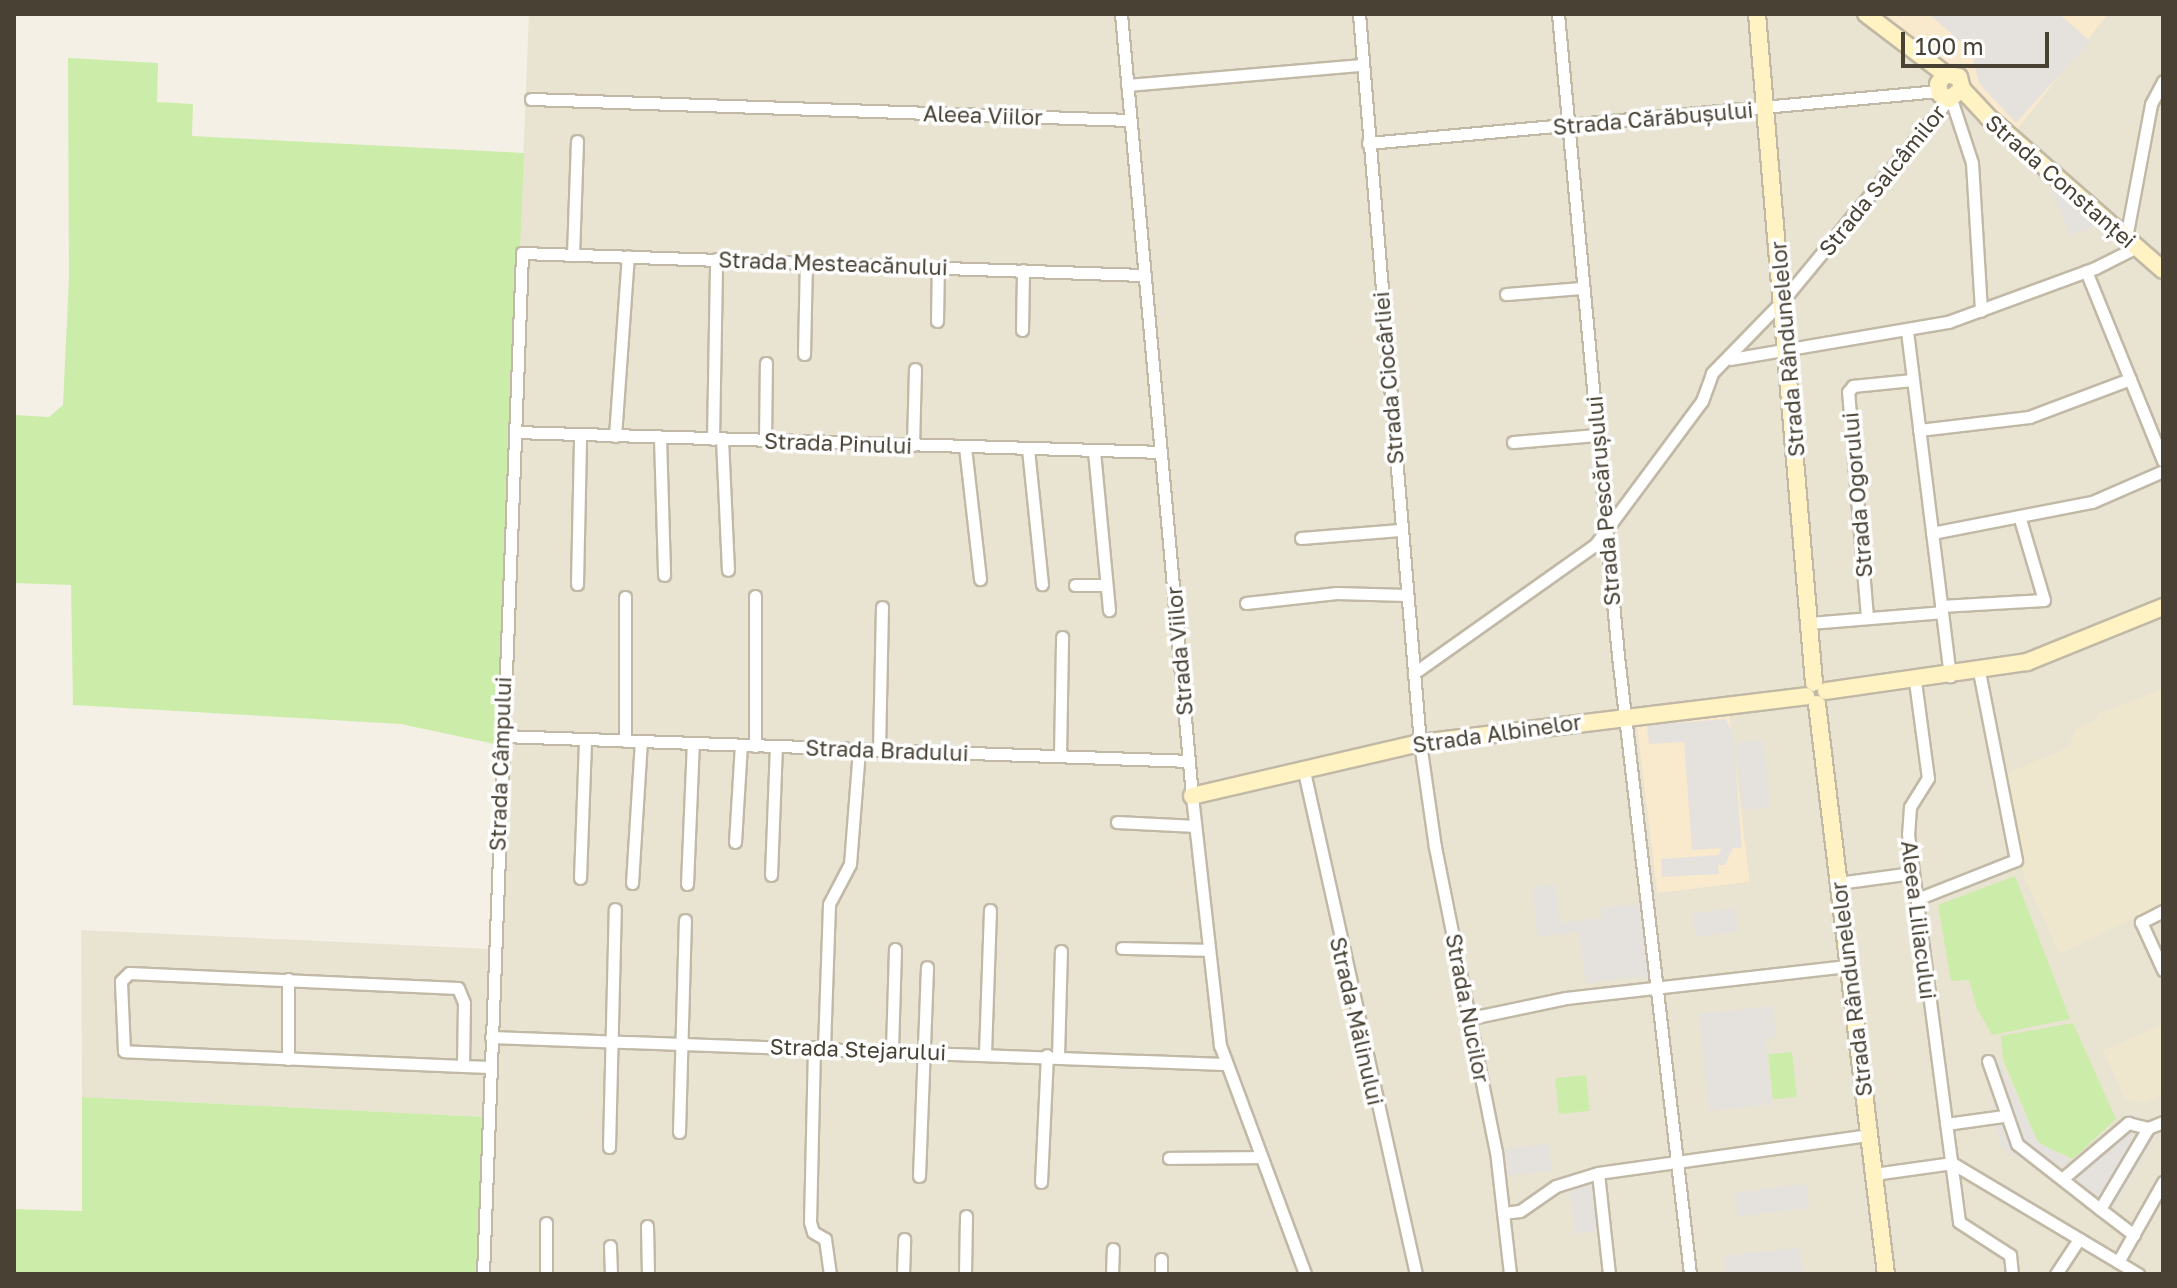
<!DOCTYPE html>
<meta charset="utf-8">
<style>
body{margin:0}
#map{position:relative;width:2177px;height:1288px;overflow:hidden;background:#f4f0e5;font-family:"Golos Text",sans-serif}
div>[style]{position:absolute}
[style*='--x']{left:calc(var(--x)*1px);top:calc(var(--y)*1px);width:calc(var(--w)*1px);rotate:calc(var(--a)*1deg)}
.residential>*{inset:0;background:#e9e3d2}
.commercial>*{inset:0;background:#f9e9cd;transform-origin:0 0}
.education>*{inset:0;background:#efe7cd}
.green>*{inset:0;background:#cbeda9;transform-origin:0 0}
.parking>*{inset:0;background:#e5e2de;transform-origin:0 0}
.roads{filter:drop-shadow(2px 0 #c1b9a6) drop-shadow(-2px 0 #c1b9a6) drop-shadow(0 2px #c1b9a6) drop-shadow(0 -2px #c1b9a6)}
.street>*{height:11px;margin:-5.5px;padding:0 5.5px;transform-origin:5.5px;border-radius:5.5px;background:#fff}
.secondary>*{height:16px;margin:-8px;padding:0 8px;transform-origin:8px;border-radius:8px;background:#fff3c4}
span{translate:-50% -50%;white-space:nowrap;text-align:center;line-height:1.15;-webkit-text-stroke:7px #fff;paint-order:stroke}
.street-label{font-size:22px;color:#484134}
.frame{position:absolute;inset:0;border:16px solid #484134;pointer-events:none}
.scale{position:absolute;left:1901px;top:32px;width:148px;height:36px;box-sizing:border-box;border:4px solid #484134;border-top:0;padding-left:10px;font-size:24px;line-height:28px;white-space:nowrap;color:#484134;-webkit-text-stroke:6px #fff;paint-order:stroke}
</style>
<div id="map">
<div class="residential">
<i style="clip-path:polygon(529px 14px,2163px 14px,2163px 1274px,479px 1274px,485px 1117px,82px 1097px,81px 930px,491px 949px)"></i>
</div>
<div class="commercial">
<i style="clip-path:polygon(1873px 14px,2108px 14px,2015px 132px)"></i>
<i style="left:1729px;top:713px;width:170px;height:93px;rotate:83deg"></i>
</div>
<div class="education">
<i style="clip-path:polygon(2163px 689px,2163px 913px,2149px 911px,2060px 954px,2023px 874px,2004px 775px,2069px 747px,2076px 729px,2096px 720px,2100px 713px)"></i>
<i style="clip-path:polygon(2163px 1024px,2163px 1094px,2144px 1103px,2125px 1099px,2103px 1051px)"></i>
</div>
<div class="green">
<i style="clip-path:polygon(68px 58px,158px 63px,157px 102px,193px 104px,192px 136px,524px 153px,499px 745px,401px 724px,73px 705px,71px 585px,14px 583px,14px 415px,49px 417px,63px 405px,69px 278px)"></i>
<i style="clip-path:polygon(2015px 876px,2070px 1019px,1992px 1035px,1977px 1008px,1969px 980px,1951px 981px,1938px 905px)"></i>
<i style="clip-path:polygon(2073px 1023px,2116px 1119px,2073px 1159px,2038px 1143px,2003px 1059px,2001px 1036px)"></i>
<i style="left:1792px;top:1052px;width:45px;height:24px;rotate:84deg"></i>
<i style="left:1586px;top:1075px;width:36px;height:31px;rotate:84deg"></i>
<i style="clip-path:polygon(82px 1097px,485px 1117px,479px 1274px,14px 1274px,14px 1209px,82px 1211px)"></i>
</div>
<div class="parking">
<i style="clip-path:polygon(1929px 14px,2059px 14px,2090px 41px,2016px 123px,1979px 83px,1971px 51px)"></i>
<i style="clip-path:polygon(2061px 189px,2102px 224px,2070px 235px,2053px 193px)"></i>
<i style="clip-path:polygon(1726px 719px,1733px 734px,1742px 848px,1733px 848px,1725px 865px,1718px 865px,1719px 874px,1662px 877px,1661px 859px,1719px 855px,1721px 848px,1692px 850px,1684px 742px,1649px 744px,1647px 725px)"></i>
<i style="left:1763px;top:740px;width:67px;height:27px;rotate:84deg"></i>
<i style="clip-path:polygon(1555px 884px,1560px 923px,1603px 918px,1602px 908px,1640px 904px,1648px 976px,1586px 983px,1579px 932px,1538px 937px,1532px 887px)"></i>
<i style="left:1735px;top:908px;width:24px;height:43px;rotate:83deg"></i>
<i style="clip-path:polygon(1773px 1006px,1776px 1037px,1765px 1039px,1772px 1104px,1709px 1111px,1699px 1014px)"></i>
<i style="clip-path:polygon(1998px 1059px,2038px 1142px,2073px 1162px,2129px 1114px,2163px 1124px,2111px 1212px,2001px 1147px,1991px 1109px,1996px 1103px)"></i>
<i style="left:1549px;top:1144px;width:27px;height:44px;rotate:84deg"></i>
<i style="left:1806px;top:1184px;width:24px;height:72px;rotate:83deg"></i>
<i style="left:1593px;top:1185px;width:46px;height:24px;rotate:83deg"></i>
<i style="clip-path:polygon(1800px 1248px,1803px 1274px,1726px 1274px,1724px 1256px)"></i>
</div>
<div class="roads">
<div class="street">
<i style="--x:1121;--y:14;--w:785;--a:84.81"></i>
<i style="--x:1192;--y:796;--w:251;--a:83.6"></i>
<i style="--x:1220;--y:1045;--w:244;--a:69.6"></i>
<i style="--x:1359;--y:14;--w:732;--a:85.22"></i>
<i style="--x:1420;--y:743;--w:105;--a:81.8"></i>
<i style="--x:1435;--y:847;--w:310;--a:78.7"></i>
<i style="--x:1496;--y:1151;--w:124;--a:83.5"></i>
<i style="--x:1558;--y:14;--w:645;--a:84.66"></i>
<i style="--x:1618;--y:656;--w:622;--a:83.35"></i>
<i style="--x:1127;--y:85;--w:236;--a:-4.9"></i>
<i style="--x:531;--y:99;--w:599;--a:2.01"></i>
<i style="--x:1951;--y:99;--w:67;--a:71.8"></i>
<i style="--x:1972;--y:163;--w:148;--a:86.5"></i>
<i style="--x:1368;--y:143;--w:572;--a:-5.21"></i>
<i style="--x:2126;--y:238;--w:136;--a:-79.4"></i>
<i style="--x:2151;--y:104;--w:26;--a:-62"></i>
<i style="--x:573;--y:255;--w:114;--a:-88"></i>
<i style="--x:2086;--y:271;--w:205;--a:67.9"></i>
<i style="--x:1506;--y:294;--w:76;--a:-4.5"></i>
<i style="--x:937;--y:321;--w:55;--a:-89"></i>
<i style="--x:1022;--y:330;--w:60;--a:-89"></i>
<i style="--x:1907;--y:331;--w:348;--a:82.9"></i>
<i style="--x:804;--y:354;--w:93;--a:-88.8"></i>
<i style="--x:1731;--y:359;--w:220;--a:-9.7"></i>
<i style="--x:1948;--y:322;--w:157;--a:-20.2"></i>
<i style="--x:2095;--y:268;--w:47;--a:-26.6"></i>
<i style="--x:1919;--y:430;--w:111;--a:-6.7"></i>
<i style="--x:2029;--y:417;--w:108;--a:-20.6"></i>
<i style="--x:515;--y:432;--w:646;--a:1.77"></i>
<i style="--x:615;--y:436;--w:180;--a:-85.9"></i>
<i style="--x:660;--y:437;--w:138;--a:88.3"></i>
<i style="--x:713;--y:439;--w:180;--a:-89"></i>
<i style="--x:722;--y:439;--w:131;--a:87.4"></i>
<i style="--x:765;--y:440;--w:77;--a:-89.3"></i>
<i style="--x:1513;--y:442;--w:84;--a:-4.8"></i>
<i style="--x:913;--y:445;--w:76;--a:-88.5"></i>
<i style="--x:965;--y:447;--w:133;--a:83.5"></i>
<i style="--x:1028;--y:449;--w:136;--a:84.1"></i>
<i style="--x:1094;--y:451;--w:160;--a:84.6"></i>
<i style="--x:1932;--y:533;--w:163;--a:-11"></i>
<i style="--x:2092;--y:502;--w:77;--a:-23.6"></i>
<i style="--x:1301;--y:538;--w:99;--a:-4.6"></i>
<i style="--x:577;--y:584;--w:149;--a:-88.8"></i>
<i style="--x:1075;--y:585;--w:31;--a:0"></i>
<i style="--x:1246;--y:603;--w:91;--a:-6.3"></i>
<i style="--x:1336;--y:593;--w:70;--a:1.6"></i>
<i style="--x:1941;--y:606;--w:103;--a:-3.3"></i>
<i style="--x:2044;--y:600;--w:84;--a:-106.5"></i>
<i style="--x:1867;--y:617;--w:226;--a:-94.8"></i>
<i style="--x:1848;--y:392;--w:8;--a:-50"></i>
<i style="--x:1853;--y:386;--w:59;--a:-5.8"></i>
<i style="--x:1809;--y:623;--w:133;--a:-4.7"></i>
<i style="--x:1414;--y:673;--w:222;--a:-35.3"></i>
<i style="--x:1595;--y:545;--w:179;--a:-53.4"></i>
<i style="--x:1702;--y:401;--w:30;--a:-70"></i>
<i style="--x:1712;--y:373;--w:103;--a:-45.8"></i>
<i style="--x:1784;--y:299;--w:259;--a:-50.5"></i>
<i style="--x:1915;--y:681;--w:98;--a:82.4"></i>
<i style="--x:1928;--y:778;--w:34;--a:122"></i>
<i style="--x:1910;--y:807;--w:27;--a:94"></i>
<i style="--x:1908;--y:834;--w:391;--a:82.5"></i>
<i style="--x:1959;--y:1222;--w:61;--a:32.9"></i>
<i style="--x:2010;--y:1255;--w:19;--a:84"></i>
<i style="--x:502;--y:736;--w:687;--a:2.08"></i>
<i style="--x:625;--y:741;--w:144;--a:-90"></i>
<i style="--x:755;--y:746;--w:150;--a:-90"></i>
<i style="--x:879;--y:750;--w:143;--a:-88.8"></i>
<i style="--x:1060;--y:756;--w:119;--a:-89"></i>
<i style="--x:1303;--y:767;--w:519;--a:77.44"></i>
<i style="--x:1117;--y:822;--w:78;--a:2.9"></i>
<i style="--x:735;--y:842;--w:97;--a:-86.5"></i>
<i style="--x:771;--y:875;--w:129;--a:-87.8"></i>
<i style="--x:580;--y:878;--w:139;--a:-87.9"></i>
<i style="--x:632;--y:883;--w:142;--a:-86.4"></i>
<i style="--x:1838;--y:883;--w:75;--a:-7.7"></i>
<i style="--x:687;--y:884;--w:141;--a:-87.6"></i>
<i style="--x:1917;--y:899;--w:106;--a:-21.5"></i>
<i style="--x:2016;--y:860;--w:192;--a:-101.1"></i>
<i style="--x:2163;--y:911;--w:25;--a:153"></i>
<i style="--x:2141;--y:922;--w:53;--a:65.4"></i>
<i style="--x:1122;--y:948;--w:87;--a:1.3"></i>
<i style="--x:288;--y:979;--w:80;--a:90"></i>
<i style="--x:1471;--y:1018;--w:97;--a:-11.9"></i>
<i style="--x:1566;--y:998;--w:285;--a:-6.5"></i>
<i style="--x:491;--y:1037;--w:733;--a:2.11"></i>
<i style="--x:814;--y:1047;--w:175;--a:91.3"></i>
<i style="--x:810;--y:1222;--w:10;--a:73"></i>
<i style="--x:813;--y:1232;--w:14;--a:30"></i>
<i style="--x:825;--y:1239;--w:35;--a:82"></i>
<i style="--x:824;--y:1048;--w:144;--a:-88"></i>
<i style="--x:829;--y:904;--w:45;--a:-62.3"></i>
<i style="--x:850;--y:864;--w:114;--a:-85.5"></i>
<i style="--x:892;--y:1050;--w:101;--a:-88.3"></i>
<i style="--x:985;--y:1053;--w:143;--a:-88"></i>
<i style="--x:1058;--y:1056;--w:105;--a:-88.4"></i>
<i style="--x:1988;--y:1061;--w:88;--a:70.7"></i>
<i style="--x:2017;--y:1144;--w:105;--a:38.1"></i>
<i style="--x:463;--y:1066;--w:339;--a:-177.5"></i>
<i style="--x:124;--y:1051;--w:70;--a:-92.5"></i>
<i style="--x:121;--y:981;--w:11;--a:-45"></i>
<i style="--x:129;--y:973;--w:329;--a:2.6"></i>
<i style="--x:458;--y:988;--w:16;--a:68"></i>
<i style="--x:464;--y:1003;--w:63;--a:90.9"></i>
<i style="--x:463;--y:1066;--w:27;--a:2"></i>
<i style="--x:1946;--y:1124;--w:59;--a:-7.9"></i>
<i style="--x:679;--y:1132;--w:212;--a:-88.4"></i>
<i style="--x:609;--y:1147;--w:238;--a:-88.6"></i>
<i style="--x:1169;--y:1158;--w:92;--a:-0.6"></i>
<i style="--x:1952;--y:1163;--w:217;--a:30.8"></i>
<i style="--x:1598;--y:1173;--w:102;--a:83.8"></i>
<i style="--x:1874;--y:1174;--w:79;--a:-8"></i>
<i style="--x:919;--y:1176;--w:209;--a:-87.8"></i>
<i style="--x:2062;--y:1179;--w:87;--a:-40.3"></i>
<i style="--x:2128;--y:1123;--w:21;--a:14"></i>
<i style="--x:1041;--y:1182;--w:127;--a:-87.3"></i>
<i style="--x:1503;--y:1213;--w:17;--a:-7"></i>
<i style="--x:1520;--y:1211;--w:44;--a:-34.8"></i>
<i style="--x:1556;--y:1186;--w:44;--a:-17.2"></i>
<i style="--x:1598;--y:1173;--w:274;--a:-8"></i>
<i style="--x:647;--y:1226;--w:48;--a:88.8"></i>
<i style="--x:2134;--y:1235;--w:43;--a:-142.6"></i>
<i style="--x:2100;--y:1209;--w:94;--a:-59.3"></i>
<i style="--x:2148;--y:1128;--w:16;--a:-22"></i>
<i style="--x:610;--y:1246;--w:28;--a:88"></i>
<i style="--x:2118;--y:1262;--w:92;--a:-60.6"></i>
<i style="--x:483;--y:1274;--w:1022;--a:-87.81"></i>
<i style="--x:522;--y:253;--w:621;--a:2.03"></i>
<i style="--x:546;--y:1274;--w:51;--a:-90"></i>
<i style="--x:903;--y:1274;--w:35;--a:-88"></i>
<i style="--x:965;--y:1274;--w:58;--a:-89"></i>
<i style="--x:1112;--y:1274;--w:25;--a:-88"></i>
<i style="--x:1161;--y:1274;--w:15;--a:-90"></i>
<i style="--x:2056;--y:1274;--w:42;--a:-56.7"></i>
</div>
<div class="secondary">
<i style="--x:1757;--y:14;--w:671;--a:85.13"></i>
<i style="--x:1866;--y:14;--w:99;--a:37.2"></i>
<i style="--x:1962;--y:89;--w:16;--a:142"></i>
<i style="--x:1949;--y:99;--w:10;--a:-151"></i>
<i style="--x:1940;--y:94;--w:10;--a:-101"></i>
<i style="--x:1938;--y:84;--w:12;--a:-55"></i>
<i style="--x:1945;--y:74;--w:14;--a:12"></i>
<i style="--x:1959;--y:77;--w:12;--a:76"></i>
<i style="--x:1962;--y:89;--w:38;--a:47"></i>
<i style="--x:1988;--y:117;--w:232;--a:41.2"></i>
<i style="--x:1826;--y:691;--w:203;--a:-8.2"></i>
<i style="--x:2027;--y:662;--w:147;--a:-22"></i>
<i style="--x:1817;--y:704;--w:574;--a:83.1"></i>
<i style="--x:1192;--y:796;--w:234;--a:-13.1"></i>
<i style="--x:1420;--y:743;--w:389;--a:-6.9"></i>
</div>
</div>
<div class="street-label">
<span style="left:983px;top:115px;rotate:2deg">Aleea Viilor</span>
<span style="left:1653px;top:118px;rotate:-5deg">Strada Cărăbușului</span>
<span style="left:1882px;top:180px;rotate:-51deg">Strada Salcâmilor</span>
<span style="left:2061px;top:181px;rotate:41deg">Strada Constanței</span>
<span style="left:833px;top:263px;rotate:2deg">Strada Mesteacănului</span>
<span style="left:1787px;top:349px;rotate:-95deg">Strada Rândunelelor</span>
<span style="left:1388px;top:378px;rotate:-95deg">Strada Ciocârliei</span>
<span style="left:838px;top:443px;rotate:2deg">Strada Pinului</span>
<span style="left:1857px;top:495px;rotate:-95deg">Strada Ogorului</span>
<span style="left:1603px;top:501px;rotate:-95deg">Strada Pescărușului</span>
<span style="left:1179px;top:651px;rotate:-95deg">Strada Viilor</span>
<span style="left:1497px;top:733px;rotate:-8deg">Strada Albinelor</span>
<span style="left:887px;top:750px;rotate:2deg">Strada Bradului</span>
<span style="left:500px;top:764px;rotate:-88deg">Strada Câmpului</span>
<span style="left:1919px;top:920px;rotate:83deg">Aleea Liliacului</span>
<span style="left:1851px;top:989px;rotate:-97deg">Strada Rândunelelor</span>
<span style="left:1468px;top:1008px;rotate:79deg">Strada Nucilor</span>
<span style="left:1357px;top:1021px;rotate:77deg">Strada Mălinului</span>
<span style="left:858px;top:1049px;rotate:2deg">Strada Stejarului</span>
</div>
<div class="frame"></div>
<div class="scale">100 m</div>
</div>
